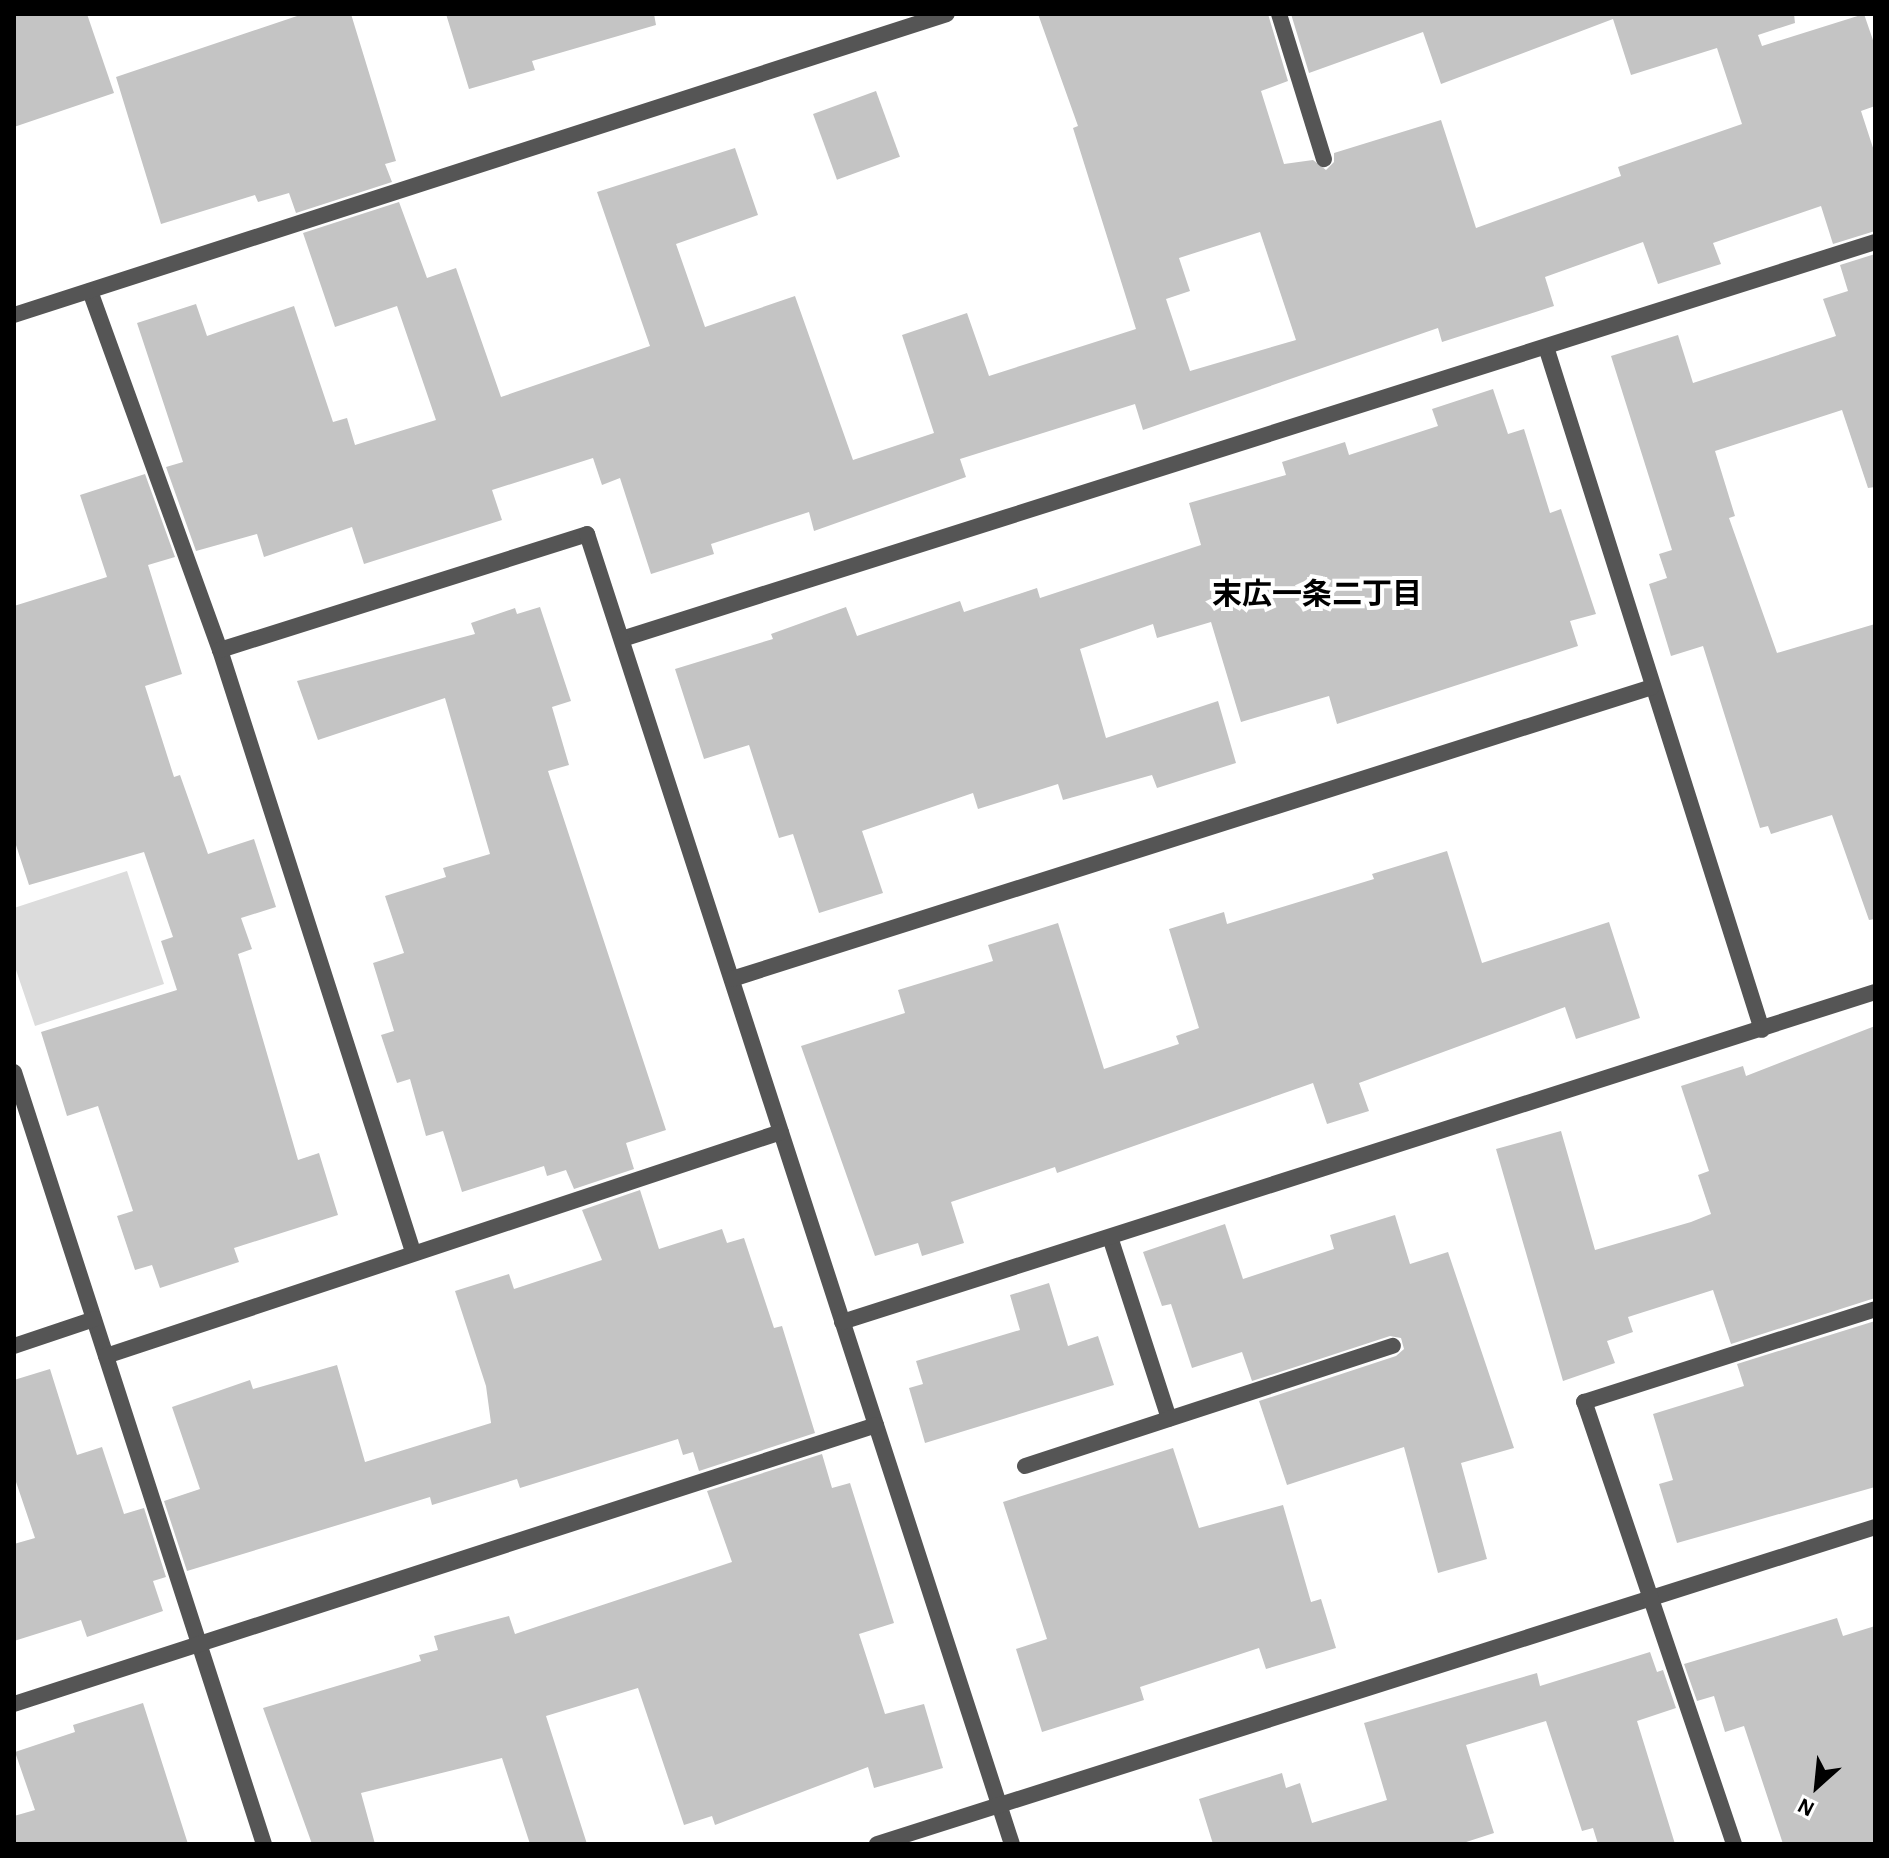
<!DOCTYPE html>
<meta charset="utf-8">
<style>
body{margin:0}
#map{position:relative;width:1889px;height:1858px;overflow:hidden;background:#fff;font-family:"Alegreya Sans","Noto Sans JP",sans-serif}
div>[style]{position:absolute}
[style*='--x']{left:calc(var(--x)*1px);top:calc(var(--y)*1px);width:calc(var(--w)*1px);rotate:calc(var(--a)*1deg)}
.green>*{inset:0;background:#dcdcdc}
.building>*{inset:0;background:#c4c4c4;transform-origin:0 0}
.service>*{height:16px;margin:-8px;padding:0 8px;transform-origin:8px;border-radius:8px;background:#555}
.minor>*{height:16px;margin:-8px;padding:0 8px;transform-origin:8px;border-radius:8px;background:#555}
span{translate:-50% -50%;white-space:nowrap;text-align:center;line-height:1.15;-webkit-text-stroke:8px #fff;paint-order:stroke}
.neighbourhood-label{font-size:30px;color:#000;font-weight:700}
.frame{position:absolute;inset:0;border:16px solid #000;pointer-events:none}
.north{position:absolute;left:1777px;top:1746px;width:80px;height:80px;-webkit-text-stroke:6px #fff;paint-order:stroke;rotate:207deg;font-size:22px;font-weight:700;line-height:32px;text-align:center;color:#000}
.north::after{content:'';display:block;margin:auto;width:28px;height:36px;background:#000;clip-path:polygon(50% 0,100% 100%,50% 72%,0 100%)}
</style>
<div id="map">
<div class="green">
<i style="clip-path:polygon(127px 871px,164px 984px,35px 1026px,14px 964px,14px 908px)"></i>
</div>
<div class="building">
<i style="clip-path:polygon(14px 14px,87px 14px,114px 93px,14px 127px)"></i>
<i style="clip-path:polygon(303px 14px,351px 14px,396px 161px,385px 164px,392px 182px,296px 213px,289px 193px,258px 202px,255px 195px,161px 224px,116px 77px)"></i>
<i style="clip-path:polygon(446px 14px,654px 14px,656px 25px,532px 61px,535px 70px,469px 89px)"></i>
<i style="clip-path:polygon(evenodd,1038px 14px,1268px 14px,1288px 81px,1261px 91px,1284px 164px,1313px 160px,1326px 170px,1334px 162px,1334px 153px,1441px 120px,1476px 228px,1621px 176px,1618px 167px,1742px 124px,1717px 48px,1631px 75px,1613px 19px,1441px 84px,1423px 32px,1309px 73px,1291px 14px,1794px 14px,1795px 23px,1758px 35px,1762px 46px,1864px 14px,1875px 46px,1875px 106px,1861px 111px,1875px 154px,1875px 231px,1833px 244px,1821px 206px,1713px 243px,1721px 264px,1658px 284px,1643px 242px,1545px 277px,1554px 306px,1442px 342px,1438px 328px,1143px 430px,1135px 404px,960px 459px,966px 477px,814px 531px,809px 512px,711px 544px,714px 554px,651px 574px,620px 478px,602px 485px,593px 458px,492px 490px,502px 520px,364px 564px,352px 527px,264px 557px,257px 534px,196px 551px,166px 467px,183px 462px,137px 323px,196px 304px,207px 336px,294px 306px,333px 422px,347px 418px,355px 445px,436px 420px,397px 306px,335px 327px,303px 233px,399px 202px,427px 278px,456px 268px,501px 397px,650px 346px,597px 192px,735px 148px,758px 215px,676px 244px,705px 327px,795px 296px,853px 460px,934px 433px,902px 335px,967px 313px,989px 376px,1136px 329px,1073px 128px,1078px 126px,1038px 14px,1260px 232px,1296px 340px,1190px 371px,1166px 299px,1190px 291px,1179px 258px,1260px 232px)"></i>
<i style="left:876px;top:91px;width:70px;height:67px;rotate:70deg"></i>
<i style="clip-path:polygon(1875px 254px,1875px 487px,1868px 488px,1842px 410px,1715px 451px,1735px 516px,1729px 518px,1777px 653px,1875px 624px,1875px 919px,1869px 920px,1832px 815px,1771px 834px,1768px 826px,1760px 828px,1703px 646px,1671px 656px,1649px 584px,1667px 578px,1659px 554px,1672px 550px,1611px 356px,1678px 335px,1693px 383px,1836px 336px,1823px 299px,1848px 291px,1840px 265px)"></i>
<i style="clip-path:polygon(1493px 389px,1508px 434px,1524px 429px,1550px 513px,1561px 509px,1596px 614px,1570px 621px,1578px 646px,1337px 724px,1329px 696px,1241px 722px,1211px 622px,1157px 638px,1153px 624px,1080px 649px,1106px 738px,1218px 701px,1236px 763px,1157px 788px,1152px 775px,1063px 800px,1058px 784px,978px 809px,973px 793px,862px 831px,883px 893px,819px 913px,793px 834px,779px 838px,749px 745px,704px 759px,675px 669px,773px 639px,771px 634px,846px 607px,857px 636px,960px 601px,964px 612px,1037px 588px,1040px 598px,1201px 545px,1189px 503px,1286px 475px,1282px 462px,1345px 442px,1349px 455px,1438px 426px,1432px 409px)"></i>
<i style="clip-path:polygon(145px 474px,175px 557px,148px 565px,182px 674px,145px 686px,174px 777px,180px 775px,208px 854px,254px 839px,276px 907px,241px 918px,252px 949px,238px 954px,298px 1160px,319px 1153px,338px 1215px,234px 1248px,239px 1262px,160px 1288px,152px 1265px,135px 1270px,117px 1216px,133px 1211px,98px 1106px,67px 1116px,41px 1032px,177px 990px,161px 941px,173px 937px,144px 852px,29px 885px,14px 839px,14px 606px,107px 577px,80px 495px)"></i>
<i style="clip-path:polygon(540px 607px,571px 701px,552px 707px,569px 765px,548px 771px,666px 1130px,626px 1143px,634px 1169px,574px 1189px,566px 1170px,547px 1176px,544px 1166px,462px 1192px,443px 1131px,426px 1136px,410px 1079px,397px 1083px,381px 1035px,394px 1031px,373px 963px,404px 953px,385px 896px,446px 877px,443px 868px,490px 854px,445px 698px,318px 740px,297px 681px,475px 634px,471px 623px,515px 608px,517px 614px)"></i>
<i style="clip-path:polygon(1447px 851px,1482px 963px,1609px 922px,1640px 1018px,1576px 1039px,1565px 1007px,1359px 1083px,1369px 1111px,1327px 1124px,1313px 1083px,1057px 1173px,1055px 1167px,951px 1202px,964px 1243px,922px 1256px,918px 1243px,875px 1256px,801px 1046px,905px 1013px,898px 990px,993px 961px,988px 945px,1058px 923px,1104px 1069px,1179px 1044px,1176px 1036px,1199px 1028px,1169px 929px,1224px 912px,1227px 924px,1374px 879px,1372px 874px)"></i>
<i style="clip-path:polygon(1875px 1026px,1875px 1298px,1731px 1344px,1713px 1290px,1628px 1317px,1633px 1332px,1607px 1341px,1615px 1363px,1563px 1381px,1496px 1149px,1561px 1131px,1595px 1250px,1691px 1222px,1711px 1214px,1698px 1175px,1709px 1171px,1681px 1086px,1743px 1066px,1746px 1076px)"></i>
<i style="clip-path:polygon(640px 1190px,659px 1249px,722px 1229px,727px 1243px,744px 1238px,774px 1328px,782px 1326px,815px 1433px,699px 1471px,693px 1452px,683px 1455px,678px 1439px,520px 1488px,517px 1479px,432px 1505px,430px 1497px,187px 1571px,164px 1501px,200px 1489px,172px 1407px,250px 1380px,253px 1389px,337px 1365px,365px 1462px,491px 1423px,486px 1386px,455px 1291px,509px 1274px,514px 1289px,602px 1260px,582px 1210px)"></i>
<i style="clip-path:polygon(1395px 1215px,1410px 1264px,1448px 1252px,1514px 1448px,1461px 1463px,1487px 1559px,1438px 1573px,1404px 1447px,1287px 1485px,1259px 1401px,1396px 1356px,1404px 1349px,1401px 1338px,1390px 1336px,1252px 1381px,1242px 1352px,1192px 1368px,1171px 1304px,1162px 1306px,1143px 1252px,1225px 1224px,1243px 1279px,1334px 1249px,1330px 1235px)"></i>
<i style="clip-path:polygon(1049px 1283px,1068px 1346px,1098px 1336px,1114px 1385px,925px 1443px,909px 1388px,923px 1384px,916px 1361px,1020px 1330px,1010px 1295px)"></i>
<i style="clip-path:polygon(1875px 1321px,1875px 1487px,1677px 1543px,1659px 1484px,1673px 1480px,1653px 1414px,1744px 1386px,1737px 1364px)"></i>
<i style="clip-path:polygon(50px 1369px,77px 1455px,102px 1447px,124px 1514px,144px 1508px,166px 1577px,153px 1581px,163px 1611px,87px 1637px,81px 1620px,14px 1641px,14px 1544px,35px 1538px,14px 1476px,14px 1380px)"></i>
<i style="clip-path:polygon(1173px 1448px,1199px 1528px,1283px 1505px,1311px 1602px,1321px 1599px,1336px 1648px,1266px 1669px,1259px 1648px,1140px 1687px,1144px 1700px,1042px 1732px,1016px 1649px,1047px 1639px,1003px 1502px)"></i>
<i style="clip-path:polygon(822px 1454px,832px 1488px,850px 1483px,894px 1623px,859px 1634px,885px 1714px,924px 1704px,943px 1768px,874px 1788px,868px 1767px,715px 1825px,712px 1816px,684px 1825px,638px 1688px,546px 1716px,587px 1844px,530px 1844px,502px 1758px,361px 1793px,375px 1844px,312px 1844px,263px 1708px,421px 1661px,419px 1655px,438px 1650px,434px 1636px,509px 1616px,515px 1634px,732px 1562px,707px 1491px)"></i>
<i style="clip-path:polygon(1837px 1618px,1843px 1636px,1875px 1626px,1875px 1844px,1783px 1844px,1744px 1726px,1725px 1732px,1714px 1696px,1697px 1701px,1684px 1664px)"></i>
<i style="clip-path:polygon(1650px 1652px,1657px 1672px,1663px 1670px,1676px 1708px,1637px 1721px,1675px 1844px,1598px 1844px,1593px 1828px,1582px 1831px,1546px 1721px,1466px 1745px,1494px 1833px,1460px 1844px,1213px 1844px,1199px 1799px,1282px 1773px,1286px 1788px,1300px 1783px,1312px 1823px,1387px 1800px,1364px 1723px,1537px 1673px,1540px 1686px)"></i>
<i style="clip-path:polygon(143px 1703px,188px 1844px,14px 1844px,14px 1816px,35px 1810px,15px 1752px,75px 1732px,73px 1725px)"></i>
</div>
<div class="service">
<i style="--x:1279;--y:14;--w:152;--a:72.8"></i>
<i style="--x:1110;--y:1237;--w:191;--a:72"></i>
<i style="--x:1025;--y:1466;--w:387;--a:-18.1"></i>
</div>
<div class="minor">
<i style="--x:90;--y:291;--w:382;--a:70.1"></i>
<i style="--x:220;--y:650;--w:632;--a:72.22"></i>
<i style="--x:14;--y:315;--w:980;--a:-17.88"></i>
<i style="--x:1547;--y:350;--w:713;--a:72.45"></i>
<i style="--x:622;--y:639;--w:1314;--a:-17.58"></i>
<i style="--x:220;--y:650;--w:385;--a:-17.5"></i>
<i style="--x:587;--y:534;--w:1377;--a:72.03"></i>
<i style="--x:732;--y:979;--w:965;--a:-17.61"></i>
<i style="--x:14;--y:1072;--w:811;--a:72.06"></i>
<i style="--x:842;--y:1322;--w:1084;--a:-17.72"></i>
<i style="--x:14;--y:1346;--w:84;--a:-18.6"></i>
<i style="--x:106;--y:1356;--w:711;--a:-18.36"></i>
<i style="--x:14;--y:1704;--w:906;--a:-17.93"></i>
<i style="--x:877;--y:1844;--w:1047;--a:-17.62"></i>
<i style="--x:1734;--y:1844;--w:467;--a:-108.7"></i>
<i style="--x:1584;--y:1402;--w:305;--a:-17.7"></i>
</div>
<div class="neighbourhood-label">
<span style="left:1317px;top:595px">末広一条二丁目</span>
</div>
<div class="frame"></div>
<div class="north">N</div>
</div>
